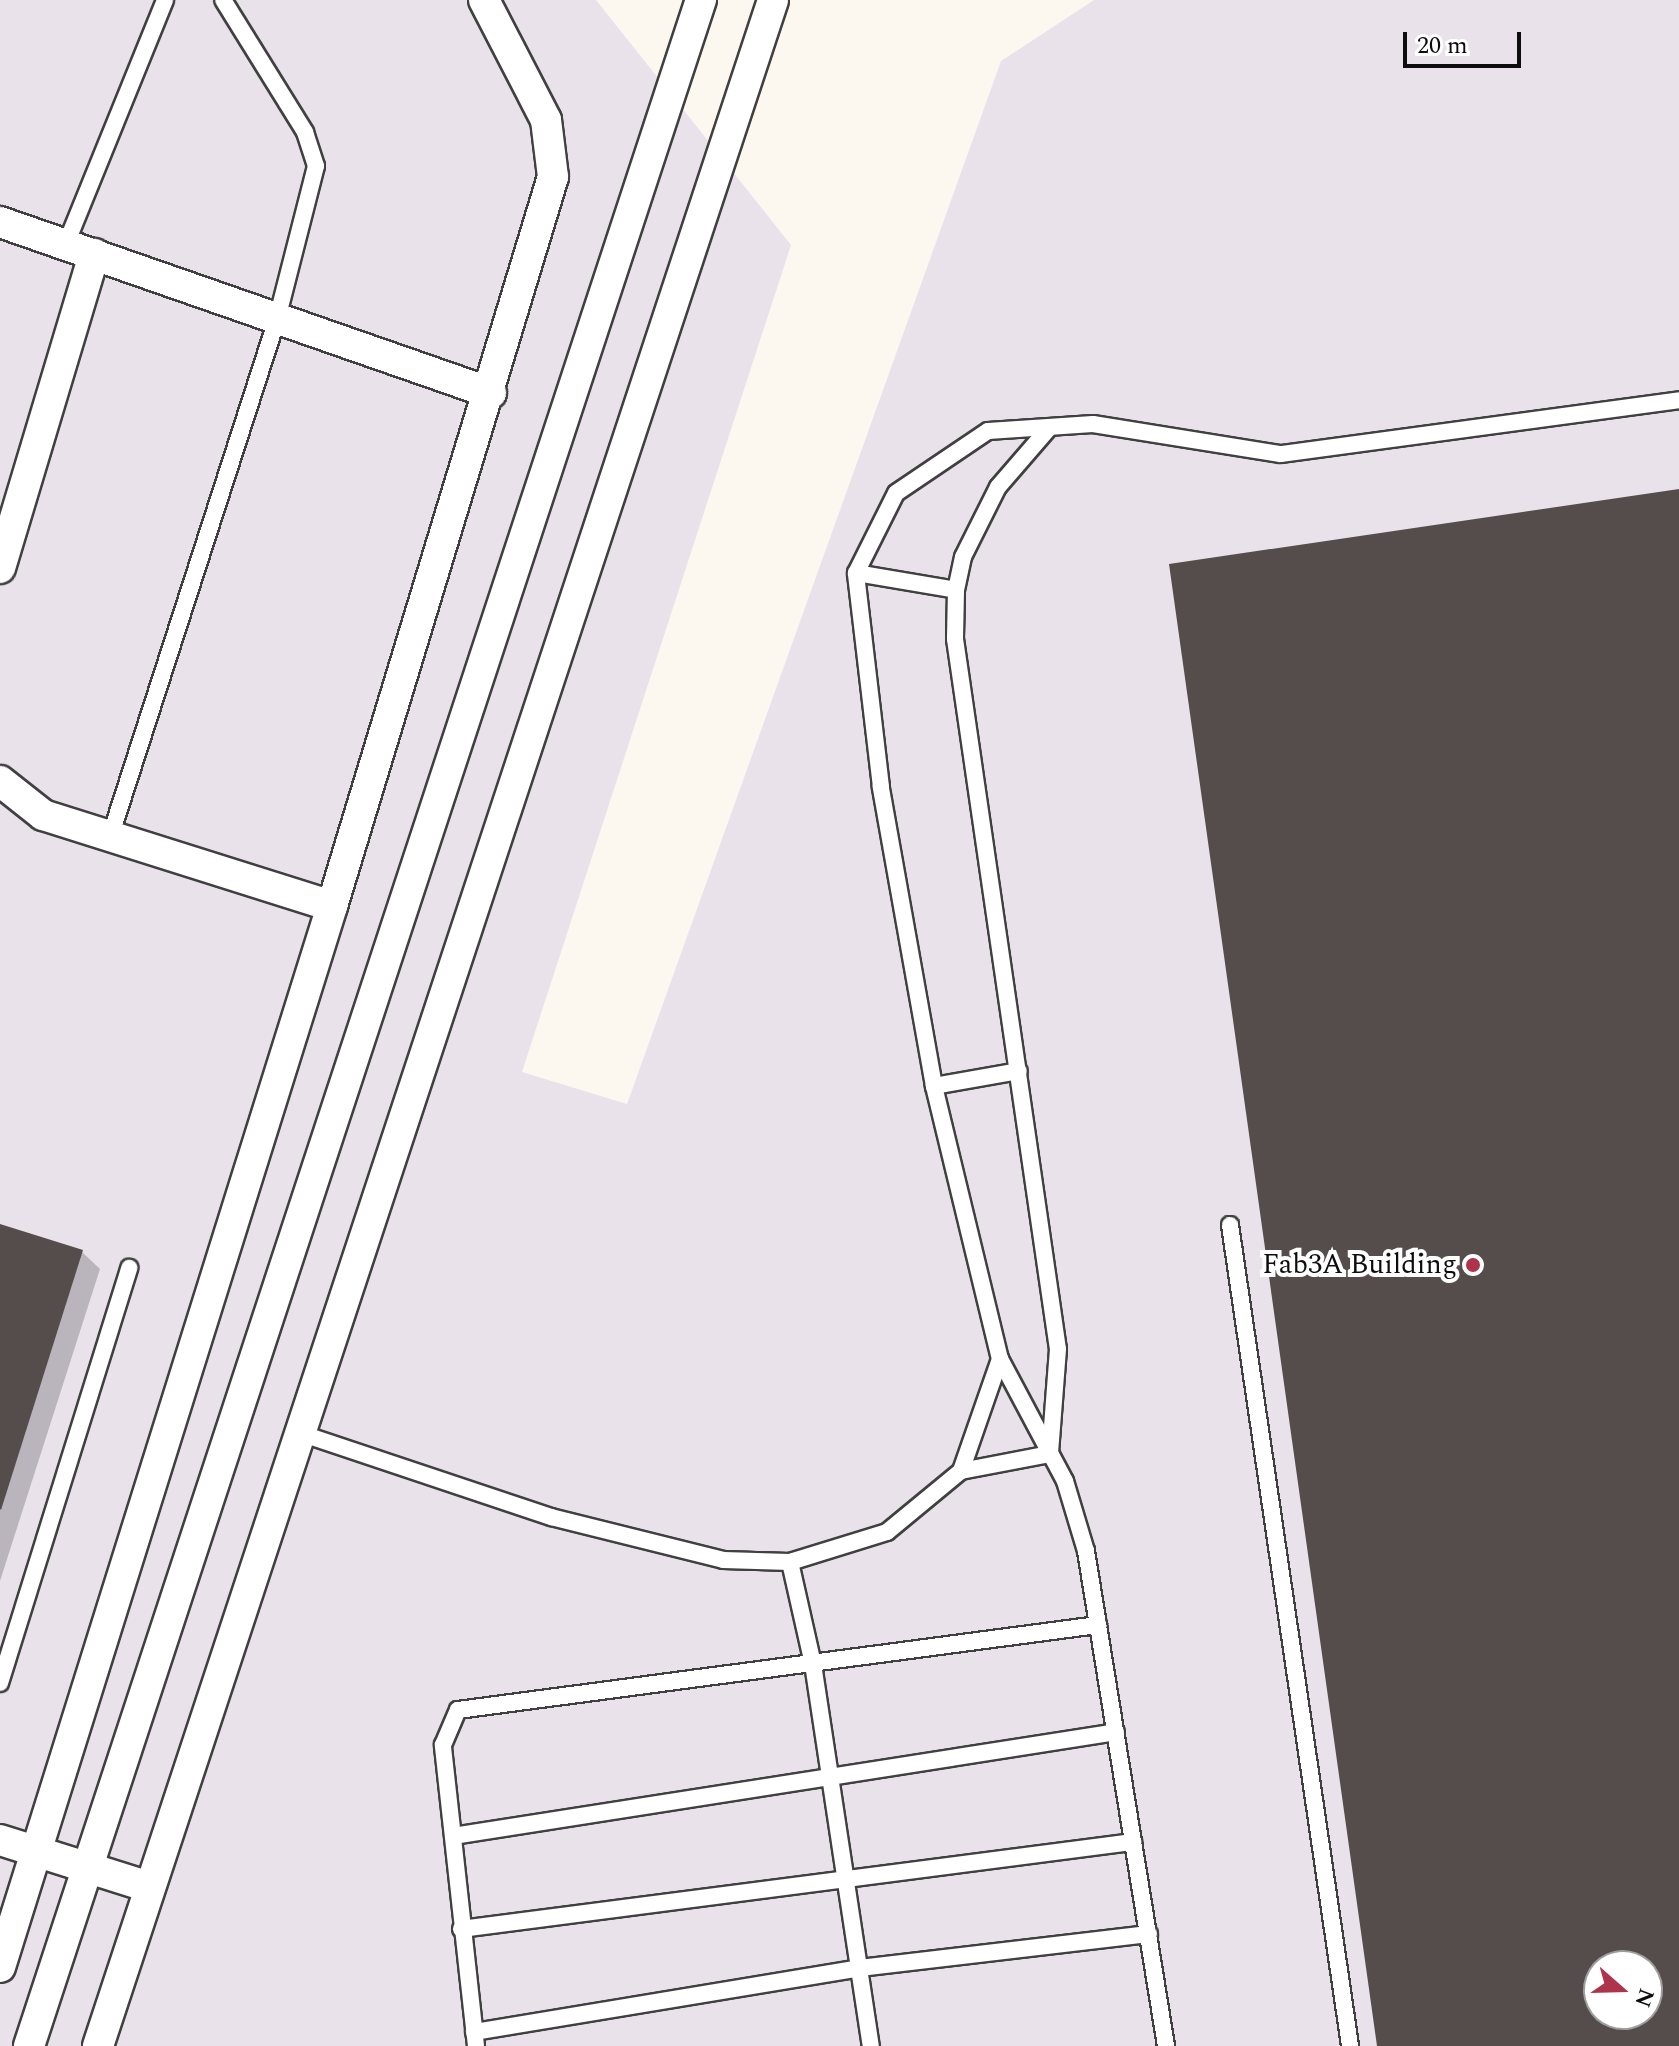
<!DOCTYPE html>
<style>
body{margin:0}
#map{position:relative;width:1679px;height:2046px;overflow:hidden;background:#fdf8ef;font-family:Spectral,serif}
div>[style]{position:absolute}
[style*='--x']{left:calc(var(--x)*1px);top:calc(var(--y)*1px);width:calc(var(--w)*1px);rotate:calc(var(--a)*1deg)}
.industrial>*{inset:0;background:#e9e2eb}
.shadow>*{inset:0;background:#0003}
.building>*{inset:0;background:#544d4b}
.roads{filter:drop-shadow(2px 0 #404040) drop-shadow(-2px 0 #404040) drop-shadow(0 2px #404040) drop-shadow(0 -2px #404040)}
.service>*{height:16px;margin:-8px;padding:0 8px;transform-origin:8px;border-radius:8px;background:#fff}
.minor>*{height:30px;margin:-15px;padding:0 15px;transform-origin:15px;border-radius:15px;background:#fff}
.dots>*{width:22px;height:22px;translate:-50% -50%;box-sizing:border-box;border:4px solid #fff;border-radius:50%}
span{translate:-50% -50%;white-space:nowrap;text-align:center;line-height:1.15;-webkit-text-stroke:8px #fff;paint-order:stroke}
.poi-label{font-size:28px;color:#0d0d0d}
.right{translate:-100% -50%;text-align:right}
.north{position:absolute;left:1583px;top:1950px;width:80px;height:80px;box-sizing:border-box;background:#fff;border:2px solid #9e9e9e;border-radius:50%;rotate:110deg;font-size:22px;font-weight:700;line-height:32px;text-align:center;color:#0d0d0d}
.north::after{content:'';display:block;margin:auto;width:28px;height:36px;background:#ae344c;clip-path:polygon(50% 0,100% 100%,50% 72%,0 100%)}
.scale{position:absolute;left:1403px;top:32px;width:118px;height:36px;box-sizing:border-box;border:4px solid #0d0d0d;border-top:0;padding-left:10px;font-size:24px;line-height:28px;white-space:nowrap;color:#0d0d0d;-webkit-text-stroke:6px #fff;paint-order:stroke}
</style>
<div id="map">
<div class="industrial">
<i style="clip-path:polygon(evenodd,0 0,596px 0,791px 245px,522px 1072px,627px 1104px,1001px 61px,1094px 0,1679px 0,1679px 2046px,0 2046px,0 0,1599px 1966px,1647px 1966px,1647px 2014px,1599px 2014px,1599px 1966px)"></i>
</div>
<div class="shadow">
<i style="clip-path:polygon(0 1226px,82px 1252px,100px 1269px,0 1581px)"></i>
</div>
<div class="building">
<i style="clip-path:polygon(evenodd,1679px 489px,1679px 2046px,1377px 2046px,1169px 564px,1679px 489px,1599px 1966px,1647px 1966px,1647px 2014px,1599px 2014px,1599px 1966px)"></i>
<i style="clip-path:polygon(0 1224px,83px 1250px,1px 1510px,0 1509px)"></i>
</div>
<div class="roads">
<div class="service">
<i style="--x:66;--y:244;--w:263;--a:-67.9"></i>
<i style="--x:1049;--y:428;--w:78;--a:130.8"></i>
<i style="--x:998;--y:487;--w:78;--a:116.6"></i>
<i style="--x:963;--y:557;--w:34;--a:102"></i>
<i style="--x:956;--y:590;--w:49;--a:91.2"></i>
<i style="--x:955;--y:639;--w:717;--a:81.75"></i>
<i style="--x:1058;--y:1349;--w:105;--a:94.4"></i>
<i style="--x:856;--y:573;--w:101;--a:9.6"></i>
<i style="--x:111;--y:834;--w:541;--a:-72.13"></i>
<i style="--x:277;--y:319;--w:158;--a:-75.7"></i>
<i style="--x:316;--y:166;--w:36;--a:-108"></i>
<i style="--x:305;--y:132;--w:155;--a:-121.8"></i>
<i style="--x:934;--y:1086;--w:86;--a:-10"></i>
<i style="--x:1230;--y:1225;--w:830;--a:81.68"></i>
<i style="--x:300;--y:1433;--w:265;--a:18.5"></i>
<i style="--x:551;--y:1517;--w:177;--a:14"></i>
<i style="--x:723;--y:1560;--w:67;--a:1.7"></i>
<i style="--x:790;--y:1562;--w:102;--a:-17.2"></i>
<i style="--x:887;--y:1532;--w:96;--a:-39.5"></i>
<i style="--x:961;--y:1471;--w:91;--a:-10.8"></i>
<i style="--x:961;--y:1471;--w:119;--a:-70.8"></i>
<i style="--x:790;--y:1562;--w:105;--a:77.3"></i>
<i style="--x:813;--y:1664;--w:386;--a:81.4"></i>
<i style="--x:0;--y:1683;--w:435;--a:-72.7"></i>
<i style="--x:453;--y:1836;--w:671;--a:-8.91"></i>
<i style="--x:461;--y:1929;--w:678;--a:-7.38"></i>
<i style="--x:474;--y:2032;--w:390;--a:-9.4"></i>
<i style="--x:859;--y:1968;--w:292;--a:-6.7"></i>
<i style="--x:476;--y:2046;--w:303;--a:-96.3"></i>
<i style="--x:443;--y:1745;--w:38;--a:-67"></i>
<i style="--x:458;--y:1710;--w:646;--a:-7.57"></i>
<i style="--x:1166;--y:2046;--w:501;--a:-99.18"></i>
<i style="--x:1086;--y:1551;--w:73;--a:-106.7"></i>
<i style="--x:1065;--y:1481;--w:138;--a:-118"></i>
<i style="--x:1000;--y:1359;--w:281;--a:-103.6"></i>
<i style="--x:934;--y:1086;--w:304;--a:-100.1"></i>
<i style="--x:881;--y:787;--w:215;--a:-96.7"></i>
<i style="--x:856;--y:573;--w:89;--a:-63.4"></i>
<i style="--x:896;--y:493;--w:111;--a:-34"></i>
<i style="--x:988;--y:431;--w:105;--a:-3.8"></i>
<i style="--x:1093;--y:424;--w:190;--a:9.1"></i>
<i style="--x:1281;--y:454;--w:402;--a:-7.7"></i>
</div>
<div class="minor">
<i style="--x:0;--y:222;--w:520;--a:19.2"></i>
<i style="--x:0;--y:568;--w:328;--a:-73.3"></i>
<i style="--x:0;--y:781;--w:55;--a:38.3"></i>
<i style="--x:43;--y:815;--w:303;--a:17.5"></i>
<i style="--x:0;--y:1840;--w:156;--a:17.5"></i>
<i style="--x:0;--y:1967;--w:1112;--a:-72.62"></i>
<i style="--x:332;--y:906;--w:762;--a:-73.14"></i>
<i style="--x:553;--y:177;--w:57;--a:-97"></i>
<i style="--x:546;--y:120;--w:135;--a:-117.3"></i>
<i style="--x:29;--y:2046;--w:2154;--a:-71.82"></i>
<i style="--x:98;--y:2046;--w:2154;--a:-71.74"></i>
</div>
</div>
<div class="dots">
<i style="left:1473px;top:1265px;background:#ae344c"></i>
</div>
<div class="poi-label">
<span class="right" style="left:1457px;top:1265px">Fab3A Building</span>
</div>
<div class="north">N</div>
<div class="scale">20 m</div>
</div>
